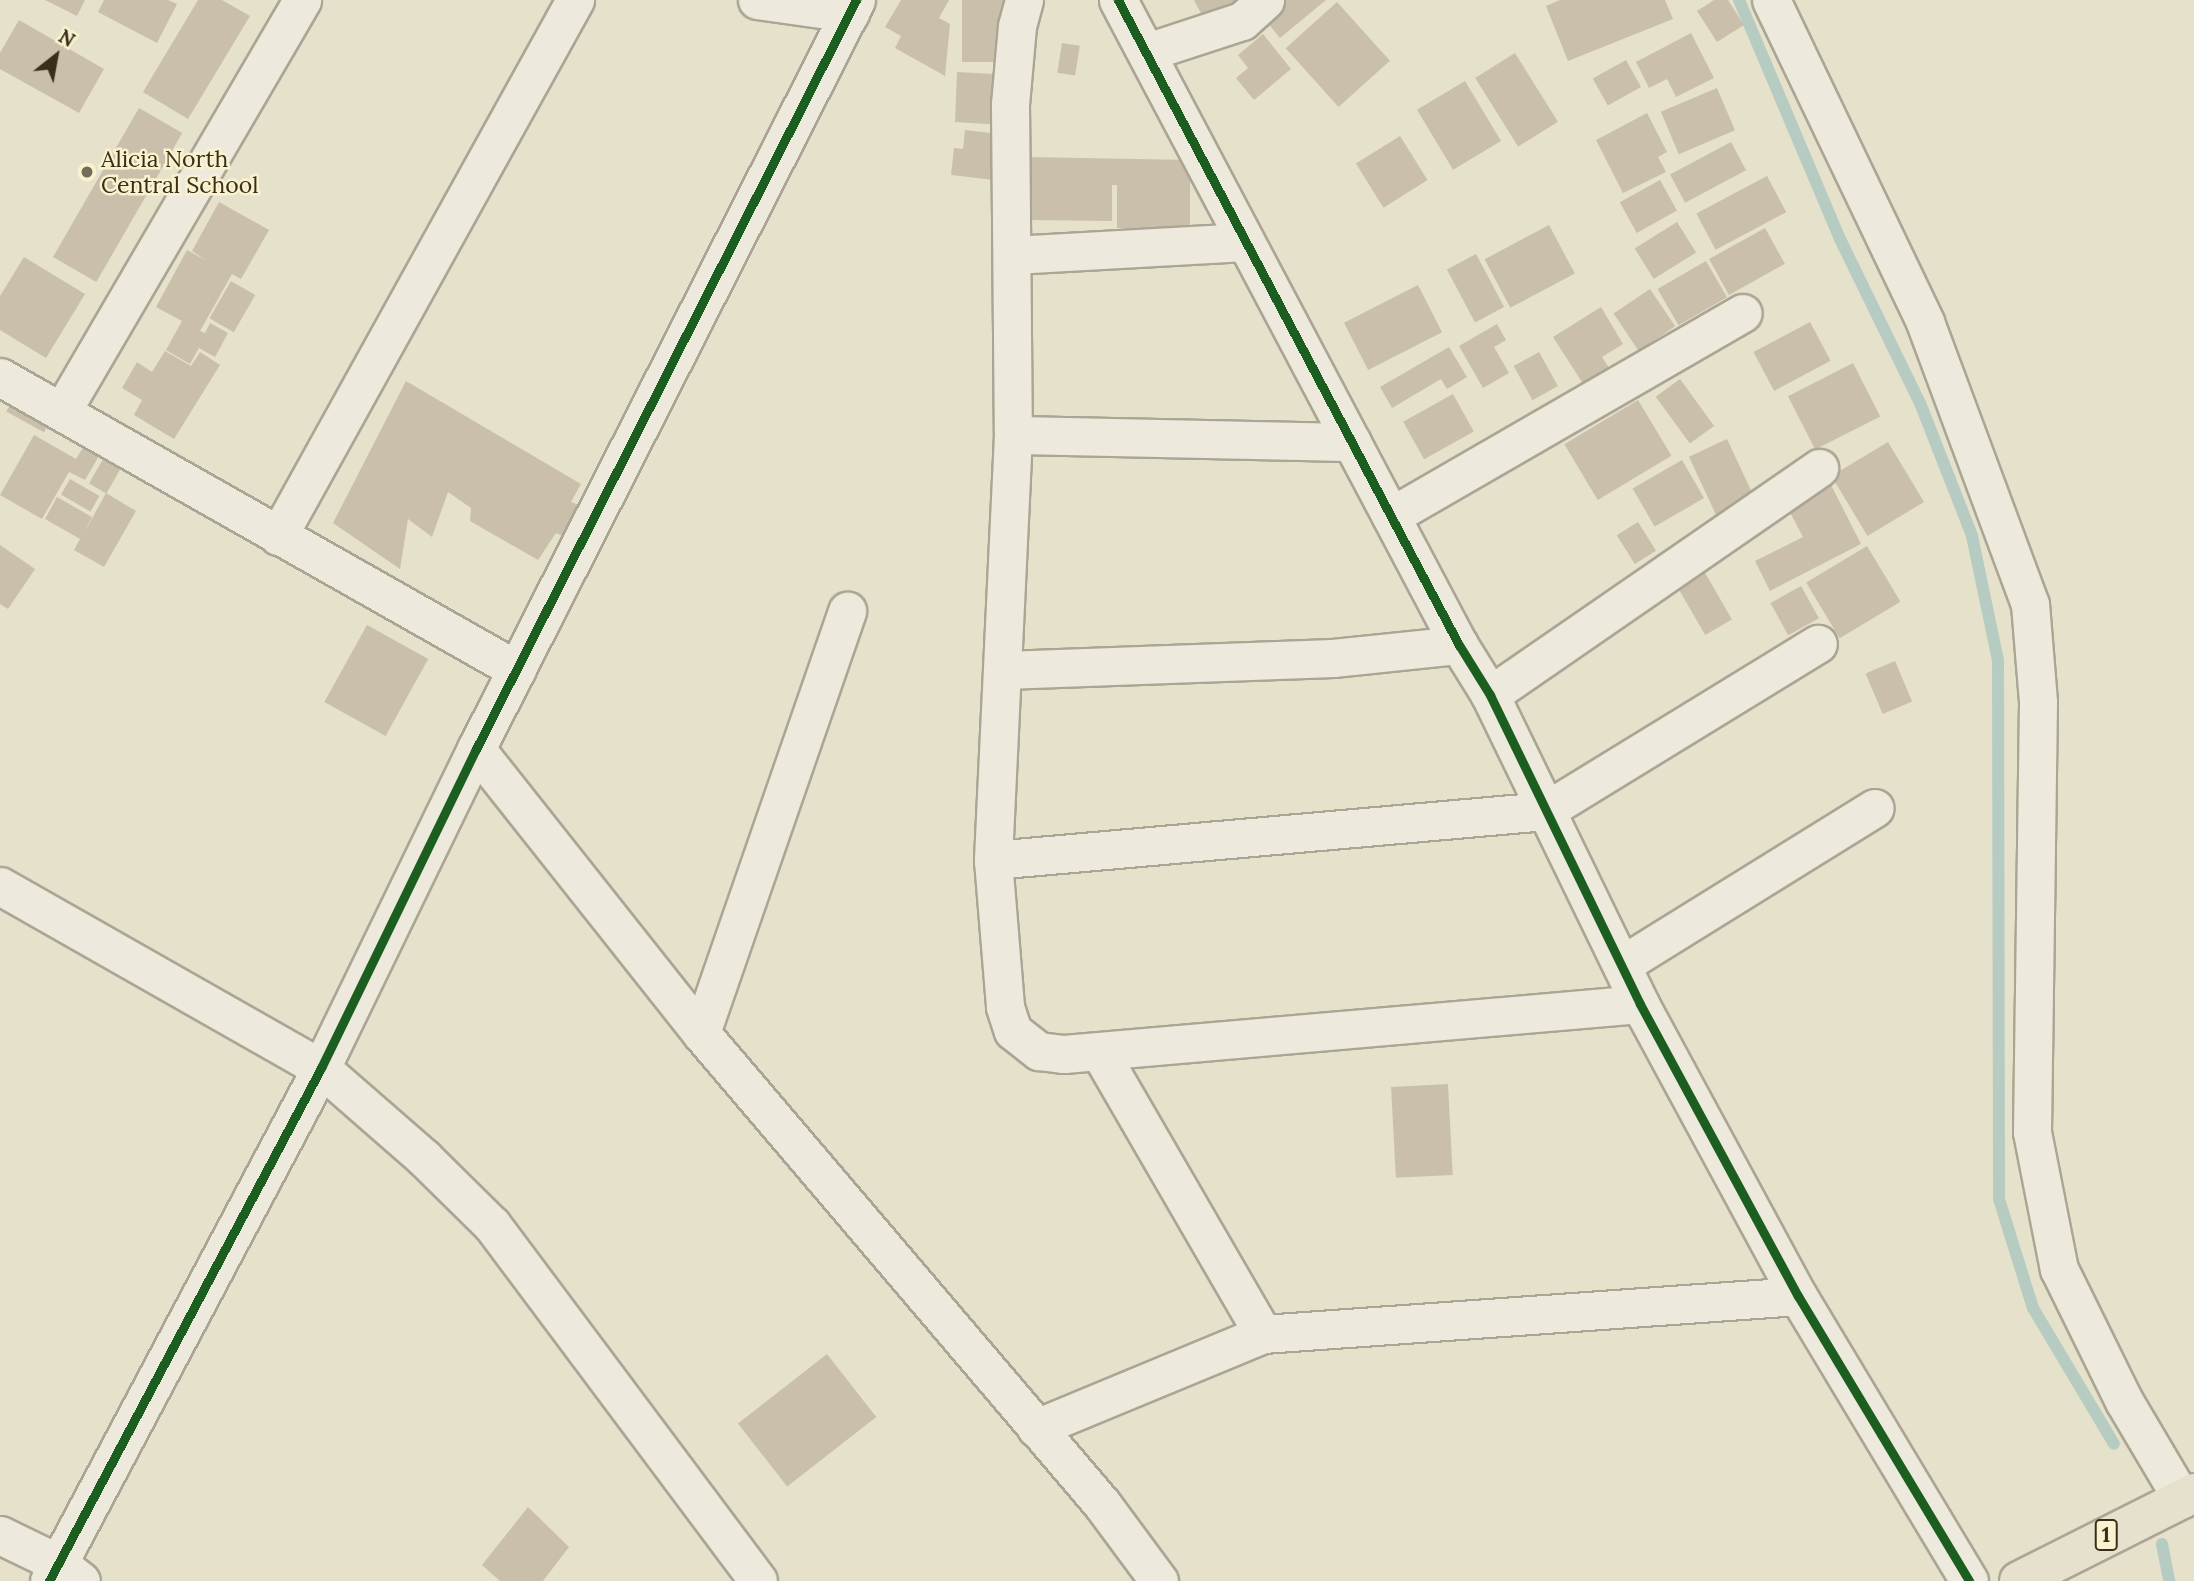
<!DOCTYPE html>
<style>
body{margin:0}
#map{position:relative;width:2194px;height:1581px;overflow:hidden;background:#e6e1ca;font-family:Lora,serif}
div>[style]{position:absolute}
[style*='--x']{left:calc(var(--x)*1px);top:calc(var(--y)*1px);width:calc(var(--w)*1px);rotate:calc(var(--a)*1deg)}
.stream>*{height:12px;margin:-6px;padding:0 6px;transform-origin:6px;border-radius:6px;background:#b6ccc2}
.building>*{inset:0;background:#cabfaa;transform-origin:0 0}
.roads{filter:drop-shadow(2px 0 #aba594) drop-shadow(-2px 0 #aba594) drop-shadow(0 2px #aba594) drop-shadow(0 -2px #aba594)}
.street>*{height:37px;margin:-18.5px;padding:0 18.5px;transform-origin:18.5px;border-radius:18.5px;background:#edeadd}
.primary>*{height:38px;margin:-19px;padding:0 19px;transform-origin:19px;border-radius:19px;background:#e5e1cd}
.cycleway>*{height:9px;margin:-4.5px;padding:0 4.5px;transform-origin:4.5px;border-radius:4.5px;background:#1b5e20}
.dots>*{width:19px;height:19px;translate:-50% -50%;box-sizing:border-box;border:4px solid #f9f2ce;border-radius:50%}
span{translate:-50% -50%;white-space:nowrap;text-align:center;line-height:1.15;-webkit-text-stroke:5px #f9f2ce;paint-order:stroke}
.shield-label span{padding:2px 5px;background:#f9f2ce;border:2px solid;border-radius:5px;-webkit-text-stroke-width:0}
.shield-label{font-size:21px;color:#3a2e1b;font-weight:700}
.poi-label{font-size:23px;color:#3a2e1b}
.left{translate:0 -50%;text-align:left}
.north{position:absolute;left:21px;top:21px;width:70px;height:70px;-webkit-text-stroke:5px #f9f2ce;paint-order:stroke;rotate:31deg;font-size:19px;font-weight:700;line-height:28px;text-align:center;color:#3a2e1b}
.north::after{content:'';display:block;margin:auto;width:24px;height:32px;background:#3a2e1b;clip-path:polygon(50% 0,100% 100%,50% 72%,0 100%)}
</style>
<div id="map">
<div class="stream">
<i style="--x:1739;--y:0;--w:257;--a:67.1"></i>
<i style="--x:1839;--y:237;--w:185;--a:64"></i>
<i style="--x:1920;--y:403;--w:143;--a:68.6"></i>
<i style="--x:1972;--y:536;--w:127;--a:78.2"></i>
<i style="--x:1998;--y:660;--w:539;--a:89.89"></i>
<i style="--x:1999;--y:1199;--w:114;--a:72.7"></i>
<i style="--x:2033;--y:1308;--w:158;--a:59.2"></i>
<i style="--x:2162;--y:1544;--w:38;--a:79"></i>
</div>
<div class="building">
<i style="clip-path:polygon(45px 0,85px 0,77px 16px)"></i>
<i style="clip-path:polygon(104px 0,168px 0,177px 4px,157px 43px,98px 12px)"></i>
<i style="clip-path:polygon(198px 0,222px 0,250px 16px,188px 119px,143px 92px)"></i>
<i style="clip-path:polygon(901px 0,949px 0,939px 18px,950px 24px,945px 76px,895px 48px,901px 36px,885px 27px)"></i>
<i style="left:962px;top:0;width:50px;height:62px"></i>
<i style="clip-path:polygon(1194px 0,1237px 0,1203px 17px)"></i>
<i style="clip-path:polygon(1274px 0,1326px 0,1280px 38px,1259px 12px)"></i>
<i style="clip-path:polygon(1560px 0,1665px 0,1673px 19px,1568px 61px,1546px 6px)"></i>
<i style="clip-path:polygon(1714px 0,1728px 0,1744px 25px,1717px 42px,1697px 11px)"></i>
<i style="left:1337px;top:2px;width:79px;height:69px;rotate:48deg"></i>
<i style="clip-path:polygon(19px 20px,104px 69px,79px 113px,0 69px,0 53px)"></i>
<i style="clip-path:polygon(1691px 33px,1714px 78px,1676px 97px,1667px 79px,1649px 88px,1636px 62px)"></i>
<i style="clip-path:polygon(1263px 34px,1291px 69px,1254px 100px,1236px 78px,1248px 68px,1238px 55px)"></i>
<i style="left:1062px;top:43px;width:18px;height:30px;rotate:9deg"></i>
<i style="left:1515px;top:53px;width:81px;height:47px;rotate:58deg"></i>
<i style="left:1626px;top:60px;width:31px;height:38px;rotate:61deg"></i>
<i style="clip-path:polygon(957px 72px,993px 74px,992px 94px,1007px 94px,1005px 125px,955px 122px)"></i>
<i style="left:1465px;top:81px;width:70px;height:56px;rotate:59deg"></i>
<i style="left:1717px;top:88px;width:46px;height:61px;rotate:67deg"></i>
<i style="left:139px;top:108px;width:50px;height:172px;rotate:30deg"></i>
<i style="clip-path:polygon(1647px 113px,1667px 152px,1658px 157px,1666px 172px,1623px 193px,1596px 140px)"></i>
<i style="clip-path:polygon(965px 130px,1008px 135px,1003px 181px,951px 175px,954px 148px,963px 149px)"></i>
<i style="left:1400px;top:136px;width:52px;height:52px;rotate:58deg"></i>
<i style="left:1731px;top:142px;width:32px;height:69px;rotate:62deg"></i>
<i style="clip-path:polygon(1027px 157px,1190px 160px,1190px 229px,1117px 228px,1117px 185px,1112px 185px,1112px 221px,1027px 220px)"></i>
<i style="left:1767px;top:176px;width:41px;height:80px;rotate:62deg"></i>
<i style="left:1660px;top:180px;width:35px;height:46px;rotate:61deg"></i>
<i style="clip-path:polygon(219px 202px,269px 230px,241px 279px,232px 274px,200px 331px,205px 333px,210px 323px,228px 333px,215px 357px,199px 348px,190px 364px,166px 350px,182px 321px,156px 307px,187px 250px,207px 261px,192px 251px)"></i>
<i style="left:1677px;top:222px;width:36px;height:50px;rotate:58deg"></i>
<i style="left:1549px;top:225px;width:55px;height:73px;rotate:62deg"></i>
<i style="left:1765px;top:228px;width:41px;height:64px;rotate:61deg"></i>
<i style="left:1476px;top:254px;width:60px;height:33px;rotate:62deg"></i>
<i style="clip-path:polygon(24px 257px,85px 294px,46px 358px,0 330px,0 296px)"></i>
<i style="left:1706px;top:261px;width:42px;height:56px;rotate:60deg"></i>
<i style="left:231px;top:281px;width:28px;height:43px;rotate:30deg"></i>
<i style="left:1418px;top:285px;width:53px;height:83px;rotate:63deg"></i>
<i style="left:1650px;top:289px;width:45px;height:44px;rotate:56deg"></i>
<i style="clip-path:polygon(1601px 307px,1623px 344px,1602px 357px,1615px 377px,1589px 393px,1553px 337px)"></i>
<i style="left:1810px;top:322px;width:44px;height:64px;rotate:62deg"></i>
<i style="clip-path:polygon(1497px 324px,1506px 340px,1494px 347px,1509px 373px,1483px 388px,1459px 346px)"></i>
<i style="clip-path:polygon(1449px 347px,1467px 377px,1447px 389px,1441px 379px,1392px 408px,1380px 387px)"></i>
<i style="clip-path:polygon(165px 351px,191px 366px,200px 352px,220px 365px,174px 439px,134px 415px,142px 400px,122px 388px,137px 362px,152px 372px)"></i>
<i style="left:1539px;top:352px;width:39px;height:29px;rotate:61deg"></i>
<i style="left:1853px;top:363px;width:60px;height:73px;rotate:63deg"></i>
<i style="left:1680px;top:379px;width:58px;height:30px;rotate:54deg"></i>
<i style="clip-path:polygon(406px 381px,581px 484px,571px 502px,587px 508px,572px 540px,556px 533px,538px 560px,470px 521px,471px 508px,448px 492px,432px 537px,408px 519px,400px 569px,333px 523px)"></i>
<i style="left:16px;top:394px;width:43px;height:20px;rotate:29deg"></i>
<i style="left:1453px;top:394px;width:43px;height:57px;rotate:61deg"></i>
<i style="left:1638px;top:400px;width:65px;height:86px;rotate:59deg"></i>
<i style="clip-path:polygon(34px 435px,76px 459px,87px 441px,103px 449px,85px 480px,69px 472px,42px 519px,0 495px)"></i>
<i style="left:1727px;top:439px;width:66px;height:42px;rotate:65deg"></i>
<i style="left:1888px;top:442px;width:70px;height:66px;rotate:59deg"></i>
<i style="left:106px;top:454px;width:20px;height:34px;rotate:30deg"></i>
<i style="left:1682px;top:460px;width:44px;height:57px;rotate:60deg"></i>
<i style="clip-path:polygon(1827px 477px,1861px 544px,1770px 591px,1755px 561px,1803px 537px,1783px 499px)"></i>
<i style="left:70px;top:479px;width:34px;height:18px;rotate:30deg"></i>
<i style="clip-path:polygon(106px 493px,136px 511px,104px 567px,74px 550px,80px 539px,45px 519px,57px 497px,92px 517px,83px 535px)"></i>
<i style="left:1638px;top:522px;width:34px;height:25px;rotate:58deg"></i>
<i style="clip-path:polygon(0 545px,35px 569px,8px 609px,0 604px)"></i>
<i style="left:1867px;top:546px;width:65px;height:71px;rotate:59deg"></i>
<i style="left:1704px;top:571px;width:56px;height:31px;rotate:60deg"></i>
<i style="left:1801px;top:586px;width:37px;height:35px;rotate:61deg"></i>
<i style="left:367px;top:625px;width:70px;height:88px;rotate:29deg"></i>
<i style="left:1895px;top:661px;width:44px;height:32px;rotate:67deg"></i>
<i style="left:1448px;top:1084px;width:91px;height:57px;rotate:87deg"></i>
<i style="left:827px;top:1354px;width:80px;height:113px;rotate:52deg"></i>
<i style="clip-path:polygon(528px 1507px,569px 1547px,543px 1581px,500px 1581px,482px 1565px)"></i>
</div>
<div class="roads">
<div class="street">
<i style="--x:757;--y:0;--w:94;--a:8"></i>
<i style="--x:1024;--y:0;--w:27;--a:105"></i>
<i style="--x:1017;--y:26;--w:78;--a:95.1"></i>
<i style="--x:1010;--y:104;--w:331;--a:89.5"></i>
<i style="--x:1013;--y:435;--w:425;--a:92.7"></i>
<i style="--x:993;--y:860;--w:147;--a:85.3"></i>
<i style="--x:1005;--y:1007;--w:25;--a:72"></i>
<i style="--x:1013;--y:1031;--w:33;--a:38"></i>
<i style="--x:1039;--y:1051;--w:25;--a:7"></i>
<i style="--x:1064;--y:1054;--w:578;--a:-4.96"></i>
<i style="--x:1118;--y:0;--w:730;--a:62.14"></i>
<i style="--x:1459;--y:645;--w:59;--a:58.2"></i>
<i style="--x:1490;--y:695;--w:343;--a:64.1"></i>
<i style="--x:1640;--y:1004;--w:332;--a:61.6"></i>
<i style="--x:1798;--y:1296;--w:332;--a:59"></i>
<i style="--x:1771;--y:0;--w:357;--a:64.4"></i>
<i style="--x:1925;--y:322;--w:301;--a:69.6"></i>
<i style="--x:2030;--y:604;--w:98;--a:85.3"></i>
<i style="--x:2038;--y:702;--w:430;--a:90.8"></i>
<i style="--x:2032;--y:1132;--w:140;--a:78.9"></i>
<i style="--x:2059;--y:1269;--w:147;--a:63.8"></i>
<i style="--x:2124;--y:1401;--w:114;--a:59.4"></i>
<i style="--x:1147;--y:52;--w:100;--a:-18.1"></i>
<i style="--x:1242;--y:21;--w:31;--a:-42"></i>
<i style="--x:1013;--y:255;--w:232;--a:-3.2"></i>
<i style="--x:0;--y:377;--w:594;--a:29.54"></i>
<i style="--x:62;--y:411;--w:476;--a:-59.7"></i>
<i style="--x:1013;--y:435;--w:339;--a:1.2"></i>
<i style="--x:1391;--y:516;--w:406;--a:-30"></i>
<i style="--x:278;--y:536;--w:613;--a:-61.01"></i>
<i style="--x:1004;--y:670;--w:329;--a:-2.1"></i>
<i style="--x:1333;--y:658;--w:127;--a:-5.9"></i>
<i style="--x:1490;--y:695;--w:400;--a:-34.6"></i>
<i style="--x:476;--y:749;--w:362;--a:51.6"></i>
<i style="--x:701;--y:1033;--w:619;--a:49.59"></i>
<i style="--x:1102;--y:1504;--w:96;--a:53.5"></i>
<i style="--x:993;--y:860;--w:554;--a:-5.07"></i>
<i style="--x:1545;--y:811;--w:320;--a:-31.5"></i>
<i style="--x:0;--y:886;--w:369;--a:29.6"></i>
<i style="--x:321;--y:1068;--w:137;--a:41.1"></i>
<i style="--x:424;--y:1158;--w:95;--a:44.6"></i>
<i style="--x:492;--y:1225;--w:444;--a:53.2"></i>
<i style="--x:1623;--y:964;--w:296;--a:-31.8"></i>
<i style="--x:701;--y:1033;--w:447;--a:-70.9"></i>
<i style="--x:1099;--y:1051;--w:327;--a:59.9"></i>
<i style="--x:1036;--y:1428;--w:246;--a:-22.5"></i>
<i style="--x:1263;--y:1334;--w:536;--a:-4.06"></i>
<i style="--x:0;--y:1535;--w:64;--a:25.8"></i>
<i style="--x:58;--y:1563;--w:29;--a:38"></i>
<i style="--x:49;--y:1581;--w:581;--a:-62.07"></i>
<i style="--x:321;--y:1068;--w:355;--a:-64.1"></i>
<i style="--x:476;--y:749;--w:840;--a:-63.1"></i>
</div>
<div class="primary">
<i style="--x:2019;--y:1581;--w:196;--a:-26.7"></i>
</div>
</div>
<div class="cycleway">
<i style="--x:1118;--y:0;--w:730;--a:62.14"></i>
<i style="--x:1459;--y:645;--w:59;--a:58.2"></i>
<i style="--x:1490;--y:695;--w:343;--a:64.1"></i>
<i style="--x:1640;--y:1004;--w:332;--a:61.6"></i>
<i style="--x:1798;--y:1296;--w:332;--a:59"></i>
<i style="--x:49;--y:1581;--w:581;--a:-62.07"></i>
<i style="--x:321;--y:1068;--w:355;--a:-64.1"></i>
<i style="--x:476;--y:749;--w:840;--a:-63.1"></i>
</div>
<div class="dots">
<i style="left:87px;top:172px;background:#766d58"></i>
</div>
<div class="shield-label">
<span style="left:2106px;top:1535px">1</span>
</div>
<div class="poi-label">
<span class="left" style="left:101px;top:172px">Alicia North<br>Central School</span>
</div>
<div class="north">N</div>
</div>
